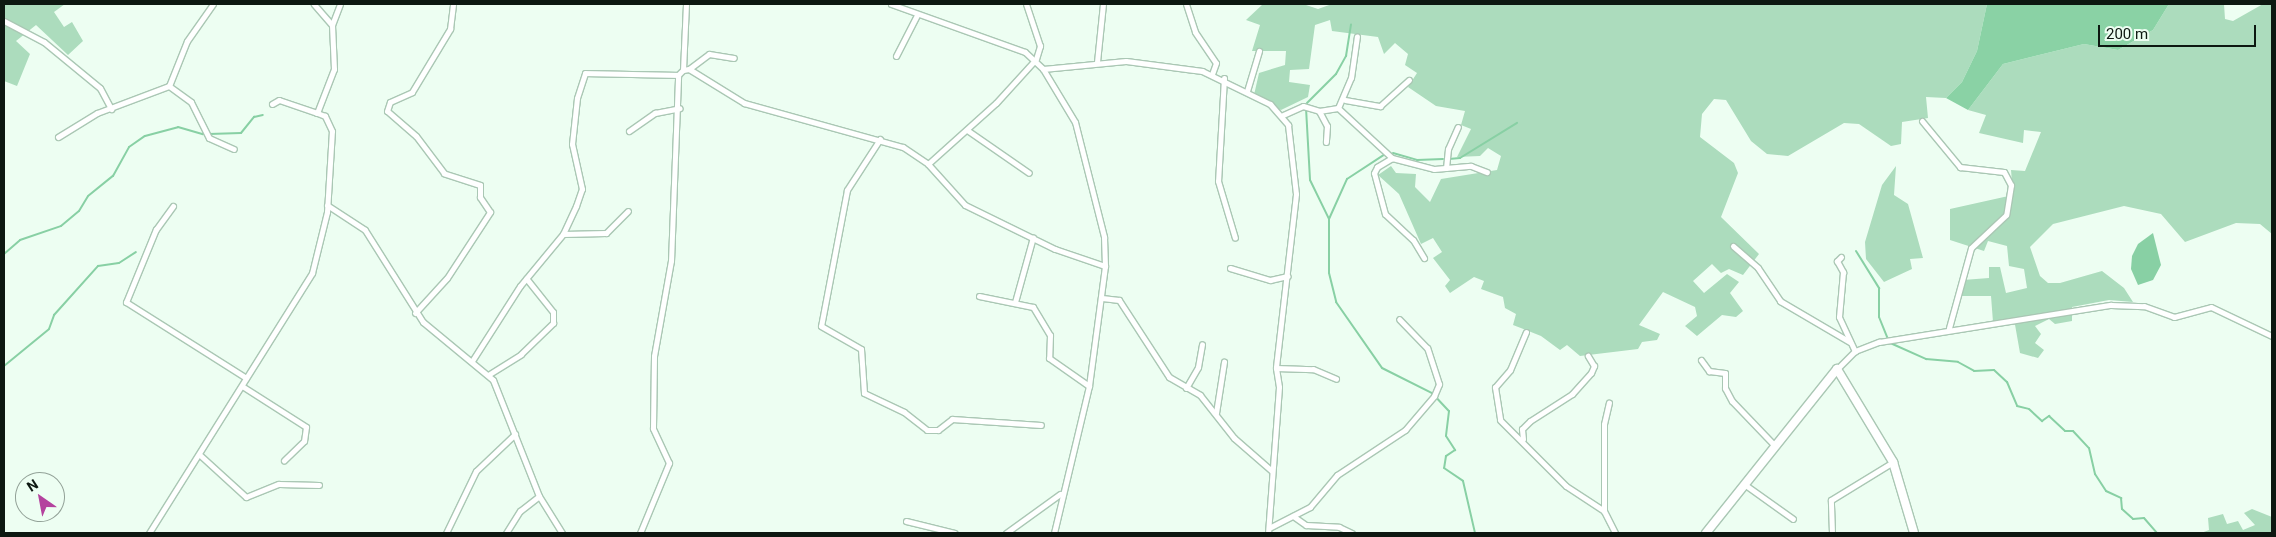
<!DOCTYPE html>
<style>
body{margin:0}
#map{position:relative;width:2276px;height:537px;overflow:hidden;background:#edfef2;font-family:Roboto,sans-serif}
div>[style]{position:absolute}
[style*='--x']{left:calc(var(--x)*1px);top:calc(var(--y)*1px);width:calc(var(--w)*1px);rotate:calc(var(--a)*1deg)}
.green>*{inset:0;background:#acdcbd}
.forest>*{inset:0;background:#8ad2a5}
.water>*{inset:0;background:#88d0a4}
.stream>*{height:2px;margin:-1px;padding:0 1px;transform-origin:1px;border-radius:1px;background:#88d0a4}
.roads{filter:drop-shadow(1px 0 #aac7b4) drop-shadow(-1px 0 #aac7b4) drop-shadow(0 1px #aac7b4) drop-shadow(0 -1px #aac7b4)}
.street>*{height:5px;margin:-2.5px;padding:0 2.5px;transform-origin:2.5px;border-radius:2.5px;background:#fff}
.secondary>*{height:8px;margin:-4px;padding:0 4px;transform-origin:4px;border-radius:4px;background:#fff}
span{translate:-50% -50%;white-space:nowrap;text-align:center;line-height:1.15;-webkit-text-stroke:4px #edfef2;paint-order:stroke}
.frame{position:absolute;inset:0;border:5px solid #0d1811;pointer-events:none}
.north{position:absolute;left:15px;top:472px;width:50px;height:50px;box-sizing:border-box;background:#edfef2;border:1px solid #93a298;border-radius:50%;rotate:327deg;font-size:14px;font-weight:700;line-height:20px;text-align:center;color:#0d1811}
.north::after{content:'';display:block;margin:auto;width:18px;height:22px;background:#b4429e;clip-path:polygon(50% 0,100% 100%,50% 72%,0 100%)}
.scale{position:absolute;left:2098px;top:25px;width:158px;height:22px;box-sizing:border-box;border:2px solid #0d1811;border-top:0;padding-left:6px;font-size:15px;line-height:18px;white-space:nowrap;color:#0d1811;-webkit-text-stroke:4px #edfef2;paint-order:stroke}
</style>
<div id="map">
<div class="green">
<i style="clip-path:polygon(4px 4px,65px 4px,54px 12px,64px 27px,72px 22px,83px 41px,68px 55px,36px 25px,16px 41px,30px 54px,17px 86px,4px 81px)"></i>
<i style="clip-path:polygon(1263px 4px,1303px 4px,1318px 9px,1332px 4px,1987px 4px,1977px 51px,1962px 82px,1946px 98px,1926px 97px,1928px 118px,1902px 122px,1901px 144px,1891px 146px,1859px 124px,1844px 123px,1788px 156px,1767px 154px,1751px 141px,1726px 100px,1714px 99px,1702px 114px,1700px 137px,1734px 163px,1738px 173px,1721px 217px,1759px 254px,1743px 275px,1729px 269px,1721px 273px,1712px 264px,1693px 281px,1704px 293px,1727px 274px,1739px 282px,1730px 293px,1743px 311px,1736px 317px,1722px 315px,1697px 336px,1685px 326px,1697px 316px,1695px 307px,1663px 292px,1639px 325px,1660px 334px,1657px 340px,1642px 342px,1638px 349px,1580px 356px,1567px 345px,1560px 350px,1541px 336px,1513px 325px,1516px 314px,1505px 308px,1503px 297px,1481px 289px,1484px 281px,1474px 277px,1450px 293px,1445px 286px,1450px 280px,1433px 258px,1442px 252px,1433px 238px,1421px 244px,1399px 194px,1378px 175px,1391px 166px,1396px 173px,1416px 174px,1415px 187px,1430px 202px,1441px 179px,1497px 170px,1501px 156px,1488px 148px,1480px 156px,1457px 157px,1471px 129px,1461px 125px,1465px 111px,1436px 106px,1408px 87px,1417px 73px,1405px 65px,1408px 54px,1395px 43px,1384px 54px,1378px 37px,1332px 31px,1330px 20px,1315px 25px,1309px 69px,1290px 70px,1289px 82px,1310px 85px,1308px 97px,1281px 110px,1254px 95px,1259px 73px,1285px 65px,1286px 51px,1252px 51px,1260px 25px,1246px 20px)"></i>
<i style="clip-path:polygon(2169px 4px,2224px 4px,2225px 19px,2233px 21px,2263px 4px,2272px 4px,2272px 234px,2260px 224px,2236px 223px,2185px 242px,2161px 214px,2124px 206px,2053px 224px,2030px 247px,2040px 276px,2048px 283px,2060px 283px,2102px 271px,2124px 288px,2133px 302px,2109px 300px,2072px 307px,2072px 321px,2055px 324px,2049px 319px,2035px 326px,2041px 334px,2035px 343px,2044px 350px,2038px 358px,2020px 353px,2014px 319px,1993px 322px,1991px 296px,1962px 296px,1963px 280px,1989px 278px,1989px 267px,2000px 267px,2006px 293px,2027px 288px,2024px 269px,2009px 266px,2007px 246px,1988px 241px,1984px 251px,1950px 240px,1950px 209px,2013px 195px,2011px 170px,2025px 171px,2041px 132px,2024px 130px,2023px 143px,1979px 133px,1986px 115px,1968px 110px,2003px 64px,2084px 44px,2118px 50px,2153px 30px)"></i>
<i style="clip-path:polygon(1896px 166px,1894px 195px,1908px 204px,1923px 258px,1910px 259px,1912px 269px,1884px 282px,1866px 259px,1865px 242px,1882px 185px)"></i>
<i style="clip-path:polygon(2252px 509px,2272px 517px,2272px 533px,2201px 533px,2209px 530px,2208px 518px,2223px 514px,2227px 524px,2238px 521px,2243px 530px,2255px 525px,2244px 513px)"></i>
</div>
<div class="forest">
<i style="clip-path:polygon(1987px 4px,2169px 4px,2153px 30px,2118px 50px,2084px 44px,2003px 64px,1968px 110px,1946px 98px,1962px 82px,1977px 51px)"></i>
</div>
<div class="water">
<i style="clip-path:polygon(2153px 233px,2161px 265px,2153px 280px,2138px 285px,2131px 269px,2132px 256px,2138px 244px)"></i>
</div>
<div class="stream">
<i style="--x:1307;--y:103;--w:41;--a:-45"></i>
<i style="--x:1336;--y:74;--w:21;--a:-61"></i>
<i style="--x:1346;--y:56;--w:32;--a:-81"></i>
<i style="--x:1306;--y:108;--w:72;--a:86.8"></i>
<i style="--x:1310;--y:180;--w:43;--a:64"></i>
<i style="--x:1329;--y:219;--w:54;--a:90"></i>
<i style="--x:1329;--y:273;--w:30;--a:76"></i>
<i style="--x:1336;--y:302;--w:80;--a:55.1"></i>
<i style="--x:1382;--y:368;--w:56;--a:26.6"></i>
<i style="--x:1432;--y:393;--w:25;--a:47"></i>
<i style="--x:1449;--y:411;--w:25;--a:97"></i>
<i style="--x:1446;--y:436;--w:17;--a:57"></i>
<i style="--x:1455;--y:450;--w:11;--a:146"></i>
<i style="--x:1446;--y:456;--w:12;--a:99"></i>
<i style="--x:1444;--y:468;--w:23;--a:34"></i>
<i style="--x:1463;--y:481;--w:53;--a:77"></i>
<i style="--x:209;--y:134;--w:32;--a:-2"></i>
<i style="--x:241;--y:133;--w:21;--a:-51"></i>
<i style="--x:254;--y:117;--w:9;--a:-13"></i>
<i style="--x:1393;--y:153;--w:25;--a:16"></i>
<i style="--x:1417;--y:160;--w:26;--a:-2"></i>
<i style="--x:1449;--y:159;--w:11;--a:-5"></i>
<i style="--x:1460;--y:158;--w:67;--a:-31.6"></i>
<i style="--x:1329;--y:219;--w:44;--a:-65.8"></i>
<i style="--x:1347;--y:179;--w:45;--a:-33.3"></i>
<i style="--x:1856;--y:251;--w:44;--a:58.1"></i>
<i style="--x:1879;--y:288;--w:29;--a:90"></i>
<i style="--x:1879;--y:317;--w:22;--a:68"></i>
<i style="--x:4;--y:254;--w:21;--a:-41"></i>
<i style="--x:20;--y:240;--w:43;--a:-18.9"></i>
<i style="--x:61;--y:226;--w:23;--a:-40"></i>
<i style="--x:79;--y:211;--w:17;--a:-59"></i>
<i style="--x:88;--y:196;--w:32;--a:-39"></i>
<i style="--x:113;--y:176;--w:33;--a:-61"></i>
<i style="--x:129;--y:147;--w:19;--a:-35"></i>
<i style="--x:145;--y:136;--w:34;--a:-15"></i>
<i style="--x:178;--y:127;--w:26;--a:16"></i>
<i style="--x:1888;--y:342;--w:42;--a:24.1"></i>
<i style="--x:1926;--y:359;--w:32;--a:5"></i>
<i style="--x:1958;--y:362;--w:18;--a:29"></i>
<i style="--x:1974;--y:371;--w:20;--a:-3"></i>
<i style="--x:1994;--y:370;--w:18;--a:43"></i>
<i style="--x:2007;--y:382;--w:26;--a:67"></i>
<i style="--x:2017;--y:406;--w:12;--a:14"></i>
<i style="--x:2029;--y:409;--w:18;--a:43"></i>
<i style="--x:2042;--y:421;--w:9;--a:-36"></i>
<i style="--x:2049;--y:416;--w:22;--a:43"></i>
<i style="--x:2065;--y:431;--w:8;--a:0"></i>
<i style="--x:2073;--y:431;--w:23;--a:47"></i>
<i style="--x:2089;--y:448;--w:27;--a:77"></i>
<i style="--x:2095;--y:474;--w:20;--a:57"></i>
<i style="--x:2106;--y:491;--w:17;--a:25"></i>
<i style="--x:2121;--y:498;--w:11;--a:85"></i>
<i style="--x:2122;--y:509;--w:15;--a:42"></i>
<i style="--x:2133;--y:519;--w:11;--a:-5"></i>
<i style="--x:2144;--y:518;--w:20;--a:49"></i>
<i style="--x:4;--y:366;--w:58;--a:-39.4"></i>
<i style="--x:49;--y:329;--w:15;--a:-70"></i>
<i style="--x:54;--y:315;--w:66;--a:-48.1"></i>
<i style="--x:98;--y:266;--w:21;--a:-8"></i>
<i style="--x:119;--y:263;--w:20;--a:-33"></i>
</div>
<div class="roads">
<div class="street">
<i style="--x:891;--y:4;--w:142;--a:19.7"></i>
<i style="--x:1025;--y:52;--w:25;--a:43"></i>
<i style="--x:1043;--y:69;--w:62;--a:58.9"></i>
<i style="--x:1075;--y:122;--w:119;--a:75.8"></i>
<i style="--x:1104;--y:237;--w:29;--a:88"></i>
<i style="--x:1105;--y:266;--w:121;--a:97.6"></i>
<i style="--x:1089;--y:386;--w:151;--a:103.4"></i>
<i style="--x:1186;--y:4;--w:29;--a:72"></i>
<i style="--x:1195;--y:32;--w:37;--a:56"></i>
<i style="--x:1216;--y:63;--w:12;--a:110"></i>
<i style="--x:4;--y:21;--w:45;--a:27.7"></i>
<i style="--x:44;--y:42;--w:72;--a:39.4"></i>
<i style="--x:100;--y:88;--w:24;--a:62"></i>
<i style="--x:332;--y:25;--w:22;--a:-69"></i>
<i style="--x:896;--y:56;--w:46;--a:-62.9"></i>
<i style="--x:1097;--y:62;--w:58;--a:-84.1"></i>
<i style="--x:689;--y:69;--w:25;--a:-37"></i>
<i style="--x:709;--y:54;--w:25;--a:9"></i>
<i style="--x:1043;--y:69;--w:83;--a:-5.5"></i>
<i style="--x:1126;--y:61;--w:77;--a:7.5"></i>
<i style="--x:1202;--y:71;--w:76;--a:25.9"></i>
<i style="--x:1270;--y:104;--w:28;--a:49"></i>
<i style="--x:1288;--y:125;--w:69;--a:83.4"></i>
<i style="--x:1296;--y:194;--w:175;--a:96.6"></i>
<i style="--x:1276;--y:368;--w:19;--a:81"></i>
<i style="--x:1279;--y:387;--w:146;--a:94.3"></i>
<i style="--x:683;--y:70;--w:6;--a:-9"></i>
<i style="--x:689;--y:69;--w:65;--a:31.7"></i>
<i style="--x:744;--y:103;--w:165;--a:15.5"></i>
<i style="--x:903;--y:147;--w:30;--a:34"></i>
<i style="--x:928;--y:164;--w:55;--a:47.9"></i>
<i style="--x:965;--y:205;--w:100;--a:26.1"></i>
<i style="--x:1055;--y:249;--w:53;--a:18.8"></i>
<i style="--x:1224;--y:78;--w:103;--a:93.3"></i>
<i style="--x:1218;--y:181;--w:59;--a:73.4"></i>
<i style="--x:169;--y:86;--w:27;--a:36"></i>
<i style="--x:191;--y:102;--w:40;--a:63.4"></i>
<i style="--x:209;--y:138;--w:27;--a:24"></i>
<i style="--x:1247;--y:91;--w:42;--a:-73.3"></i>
<i style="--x:1345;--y:100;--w:36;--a:10"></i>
<i style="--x:1380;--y:106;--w:39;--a:-42"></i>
<i style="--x:272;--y:104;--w:8;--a:-30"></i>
<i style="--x:279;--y:100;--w:40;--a:18.9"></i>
<i style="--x:1338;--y:108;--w:74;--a:42.8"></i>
<i style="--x:1319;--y:111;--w:17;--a:62"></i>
<i style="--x:1327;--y:126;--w:16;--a:94"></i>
<i style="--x:1283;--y:115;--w:22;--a:-24"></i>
<i style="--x:1303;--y:106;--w:17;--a:17"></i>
<i style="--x:1319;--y:111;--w:19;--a:-9"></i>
<i style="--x:1338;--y:108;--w:33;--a:-67"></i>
<i style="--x:1351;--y:78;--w:42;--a:-81.9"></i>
<i style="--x:1922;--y:121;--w:60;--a:50.4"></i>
<i style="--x:1960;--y:167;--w:44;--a:6.5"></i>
<i style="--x:2004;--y:172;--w:15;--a:62"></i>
<i style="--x:2011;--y:185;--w:30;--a:99"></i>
<i style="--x:2006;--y:215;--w:48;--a:136.7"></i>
<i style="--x:1971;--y:248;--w:83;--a:105.4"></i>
<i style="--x:967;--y:130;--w:75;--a:34.7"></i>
<i style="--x:629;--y:131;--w:32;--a:-35"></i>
<i style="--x:655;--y:113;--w:25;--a:-11"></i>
<i style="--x:58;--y:137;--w:46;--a:-31.6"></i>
<i style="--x:97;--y:113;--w:77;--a:-20.6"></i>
<i style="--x:169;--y:86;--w:48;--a:-68.2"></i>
<i style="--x:187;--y:41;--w:45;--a:-54.9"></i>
<i style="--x:880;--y:139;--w:61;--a:122.9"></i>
<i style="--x:847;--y:190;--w:138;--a:100.8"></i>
<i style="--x:821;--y:326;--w:46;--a:29.9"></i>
<i style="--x:861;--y:349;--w:44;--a:86.1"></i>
<i style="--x:864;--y:393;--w:44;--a:25.4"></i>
<i style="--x:904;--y:412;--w:29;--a:38"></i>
<i style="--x:927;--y:430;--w:11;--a:0"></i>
<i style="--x:938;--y:430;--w:18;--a:-38"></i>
<i style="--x:952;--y:419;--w:89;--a:3.9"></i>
<i style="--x:928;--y:164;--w:91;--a:-41.9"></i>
<i style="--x:996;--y:103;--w:59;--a:-47.7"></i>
<i style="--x:1036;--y:59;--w:14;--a:-73"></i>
<i style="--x:1040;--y:46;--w:44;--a:-108.4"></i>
<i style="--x:1446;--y:168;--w:19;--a:-84"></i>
<i style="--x:1448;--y:149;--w:24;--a:-66"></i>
<i style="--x:327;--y:205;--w:45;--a:33.3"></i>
<i style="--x:365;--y:230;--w:109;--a:57.8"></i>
<i style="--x:423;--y:322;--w:91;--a:39.6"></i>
<i style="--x:493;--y:380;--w:125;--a:68.4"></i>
<i style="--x:539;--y:496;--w:44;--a:58.1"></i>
<i style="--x:173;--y:206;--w:29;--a:126"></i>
<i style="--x:156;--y:229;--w:79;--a:112.3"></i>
<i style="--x:126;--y:302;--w:142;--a:32.3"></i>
<i style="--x:563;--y:234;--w:43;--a:-1.3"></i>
<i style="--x:606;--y:233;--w:31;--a:-45"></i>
<i style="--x:1733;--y:246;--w:33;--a:41"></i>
<i style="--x:1758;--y:268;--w:40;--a:56"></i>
<i style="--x:1780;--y:301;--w:81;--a:30.4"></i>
<i style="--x:1841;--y:257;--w:6;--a:135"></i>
<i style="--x:1837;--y:261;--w:13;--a:61"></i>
<i style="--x:1843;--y:272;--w:45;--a:95.1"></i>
<i style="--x:1839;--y:317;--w:38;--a:65"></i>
<i style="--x:1424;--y:258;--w:21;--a:-121"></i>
<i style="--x:1413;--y:240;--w:38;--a:-137"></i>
<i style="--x:1385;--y:214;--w:42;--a:-105"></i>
<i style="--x:1374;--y:173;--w:7;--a:-63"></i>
<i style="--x:1377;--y:167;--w:17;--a:-31"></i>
<i style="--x:1392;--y:158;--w:43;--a:14.7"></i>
<i style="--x:1434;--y:169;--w:37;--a:-5"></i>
<i style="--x:1471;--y:166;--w:17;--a:21"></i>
<i style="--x:1230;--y:268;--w:42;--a:16.7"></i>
<i style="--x:1270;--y:280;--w:18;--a:-13"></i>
<i style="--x:979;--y:296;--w:55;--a:11.5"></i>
<i style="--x:1033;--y:307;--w:33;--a:59"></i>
<i style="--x:1050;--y:335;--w:23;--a:92"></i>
<i style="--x:1049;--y:358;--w:49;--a:35"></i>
<i style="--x:1102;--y:298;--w:17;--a:7"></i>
<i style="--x:1119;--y:300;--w:92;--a:57"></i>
<i style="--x:1169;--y:377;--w:36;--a:30"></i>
<i style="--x:1200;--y:395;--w:55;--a:51.7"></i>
<i style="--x:1234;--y:438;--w:50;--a:41"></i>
<i style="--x:1015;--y:302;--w:67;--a:-74.5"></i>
<i style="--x:415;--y:313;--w:47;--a:-47.6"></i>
<i style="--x:447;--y:278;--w:79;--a:-56.9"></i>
<i style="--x:490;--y:212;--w:18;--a:-124"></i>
<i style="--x:480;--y:197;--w:12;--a:-90"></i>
<i style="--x:480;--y:185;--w:38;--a:-162"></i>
<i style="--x:444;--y:173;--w:46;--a:-127.1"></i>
<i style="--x:416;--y:136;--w:38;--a:-139"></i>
<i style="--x:387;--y:111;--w:9;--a:-72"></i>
<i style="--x:390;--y:102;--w:24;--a:-24"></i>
<i style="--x:412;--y:92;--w:74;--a:-58.9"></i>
<i style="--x:450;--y:29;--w:25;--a:-83"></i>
<i style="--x:1526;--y:332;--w:41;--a:112.8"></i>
<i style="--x:1510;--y:370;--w:23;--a:131"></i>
<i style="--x:1495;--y:387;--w:33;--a:81"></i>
<i style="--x:1500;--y:420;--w:93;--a:45"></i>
<i style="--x:1566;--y:486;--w:45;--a:33.3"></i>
<i style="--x:1604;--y:511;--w:25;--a:63"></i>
<i style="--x:1701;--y:360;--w:14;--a:54"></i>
<i style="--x:1709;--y:371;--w:16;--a:7"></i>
<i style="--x:1725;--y:373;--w:15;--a:90"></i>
<i style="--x:1725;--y:388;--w:15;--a:62"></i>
<i style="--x:1732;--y:401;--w:61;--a:46.3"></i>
<i style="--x:472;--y:361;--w:89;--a:-57.4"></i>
<i style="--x:520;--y:286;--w:67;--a:-50.4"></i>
<i style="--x:563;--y:234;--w:31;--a:-65"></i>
<i style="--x:576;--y:206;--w:18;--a:-71"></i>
<i style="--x:582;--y:189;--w:46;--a:-102.5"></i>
<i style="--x:572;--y:144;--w:46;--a:-83.8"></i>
<i style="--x:577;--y:98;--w:26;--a:-72"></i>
<i style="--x:585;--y:73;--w:93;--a:1.2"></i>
<i style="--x:1276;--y:368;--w:37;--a:2"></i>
<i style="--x:1313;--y:369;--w:25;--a:23"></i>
<i style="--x:1837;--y:369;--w:25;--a:-45"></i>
<i style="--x:1855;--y:351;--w:26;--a:-21"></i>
<i style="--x:1879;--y:342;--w:235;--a:-9.1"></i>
<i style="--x:2111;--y:305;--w:33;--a:2"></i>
<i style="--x:2144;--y:306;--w:32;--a:20"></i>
<i style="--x:2174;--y:317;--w:38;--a:-15"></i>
<i style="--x:2211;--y:307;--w:68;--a:25.4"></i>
<i style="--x:488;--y:375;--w:39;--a:-32"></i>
<i style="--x:521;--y:354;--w:45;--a:-44.1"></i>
<i style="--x:553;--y:323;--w:11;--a:-90"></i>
<i style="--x:553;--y:312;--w:43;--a:-128.5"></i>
<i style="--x:242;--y:386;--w:76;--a:32.6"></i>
<i style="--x:306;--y:427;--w:14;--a:98"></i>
<i style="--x:304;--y:441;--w:28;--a:136"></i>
<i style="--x:1186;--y:388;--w:24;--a:-60"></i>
<i style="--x:1198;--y:367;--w:23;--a:-80"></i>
<i style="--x:1216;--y:413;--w:52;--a:-81.1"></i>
<i style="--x:1523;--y:439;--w:10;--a:-96"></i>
<i style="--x:1522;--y:429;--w:11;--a:-45"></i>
<i style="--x:1530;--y:421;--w:50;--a:-32.7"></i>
<i style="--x:1572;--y:394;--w:28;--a:-48"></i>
<i style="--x:1591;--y:373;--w:8;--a:-67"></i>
<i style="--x:1594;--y:366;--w:12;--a:-121"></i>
<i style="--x:201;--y:456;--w:61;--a:42.3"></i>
<i style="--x:246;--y:497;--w:35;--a:-22"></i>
<i style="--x:279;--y:484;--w:40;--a:1.4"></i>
<i style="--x:1744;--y:484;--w:60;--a:35.5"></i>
<i style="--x:1604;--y:511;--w:87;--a:-90"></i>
<i style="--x:1604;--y:424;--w:22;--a:-77"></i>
<i style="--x:1293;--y:516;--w:16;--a:35"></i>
<i style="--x:1306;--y:525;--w:33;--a:3"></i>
<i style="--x:1339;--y:527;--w:14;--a:25"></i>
<i style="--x:906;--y:521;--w:50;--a:13.8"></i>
<i style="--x:1269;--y:528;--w:46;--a:-27.1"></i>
<i style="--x:1310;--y:507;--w:42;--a:-49.8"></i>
<i style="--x:1337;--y:475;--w:82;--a:-33.5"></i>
<i style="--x:1405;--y:430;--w:45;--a:-49.5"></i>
<i style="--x:1434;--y:396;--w:13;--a:-67"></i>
<i style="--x:1439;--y:384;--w:38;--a:-108"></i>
<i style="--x:1427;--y:348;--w:40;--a:-134"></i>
<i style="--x:149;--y:533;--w:307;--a:-57.9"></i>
<i style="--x:312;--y:273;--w:63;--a:-76.2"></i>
<i style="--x:327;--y:212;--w:81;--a:-86.5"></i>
<i style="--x:332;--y:131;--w:17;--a:-115"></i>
<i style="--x:325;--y:116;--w:9;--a:-159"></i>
<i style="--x:317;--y:113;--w:47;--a:-68.9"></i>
<i style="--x:334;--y:69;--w:44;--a:-92.6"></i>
<i style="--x:332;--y:25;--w:28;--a:-131"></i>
<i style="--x:446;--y:533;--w:69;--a:-64.2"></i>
<i style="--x:476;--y:471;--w:54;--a:-43.5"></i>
<i style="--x:506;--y:533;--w:26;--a:-58"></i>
<i style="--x:520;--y:511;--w:24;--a:-38"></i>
<i style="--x:640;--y:533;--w:76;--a:-67.5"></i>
<i style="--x:669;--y:463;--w:38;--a:-115"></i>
<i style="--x:653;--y:428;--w:72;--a:-89.2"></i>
<i style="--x:654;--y:356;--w:97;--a:-79.9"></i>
<i style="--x:671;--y:261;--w:186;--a:-87.8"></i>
<i style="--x:678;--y:75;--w:7;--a:-45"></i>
<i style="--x:683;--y:70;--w:66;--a:-87.4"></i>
<i style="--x:1006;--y:533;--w:67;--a:-35.8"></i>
<i style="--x:1832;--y:533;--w:33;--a:-92"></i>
<i style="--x:1831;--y:500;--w:73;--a:-31.5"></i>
</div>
<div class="secondary">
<i style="--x:1706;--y:533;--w:210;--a:-51.4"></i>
<i style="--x:1837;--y:369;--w:109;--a:58.9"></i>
<i style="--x:1893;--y:462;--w:74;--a:73.5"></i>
</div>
</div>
<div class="frame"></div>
<div class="north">N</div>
<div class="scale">200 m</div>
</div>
